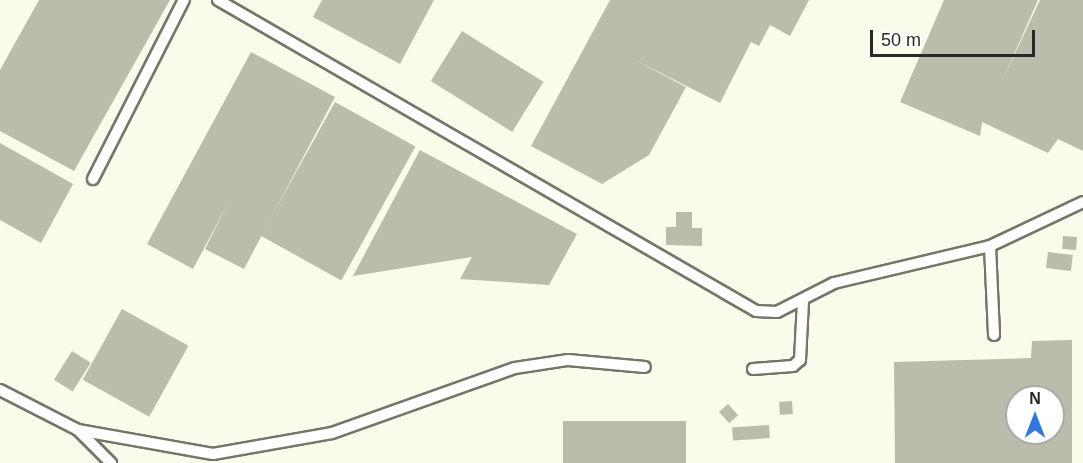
<!DOCTYPE html>
<style>
body{margin:0}
#map{position:relative;width:1083px;height:463px;overflow:hidden;background:#fafbea;font-family:Helvetica,sans-serif}
div>[style]{position:absolute}
[style*='--x']{left:calc(var(--x)*1px);top:calc(var(--y)*1px);width:calc(var(--w)*1px);rotate:calc(var(--a)*1deg)}
.building>*{inset:0;background:#bcbcad;transform-origin:0 0}
.roads{filter:drop-shadow(2px 0 #757667) drop-shadow(-2px 0 #757667) drop-shadow(0 2px #757667) drop-shadow(0 -2px #757667)}
.lane>*{height:10px;margin:-5px;padding:0 5px;transform-origin:5px;border-radius:5px;background:#fff}
span{translate:-50% -50%;white-space:nowrap;text-align:center;line-height:1.15;-webkit-text-stroke:4.5px #fff;paint-order:stroke}
.north{position:absolute;left:1005px;top:385px;width:60px;height:60px;box-sizing:border-box;background:#fff;border:2px solid #aaaaa7;border-radius:50%;rotate:0deg;font-size:16px;font-weight:700;line-height:24px;text-align:center;color:#2a2a24}
.north::after{content:'';display:block;margin:auto;width:21px;height:27px;background:#3077e4;clip-path:polygon(50% 0,100% 100%,50% 72%,0 100%)}
.scale{position:absolute;left:870px;top:30px;width:165px;height:27px;box-sizing:border-box;border:3px solid #2a2a24;border-top:0;padding-left:8px;font-size:18px;line-height:21px;white-space:nowrap;color:#2a2a24;-webkit-text-stroke:4px #fff;paint-order:stroke}
</style>
<div id="map">
<div class="building">
<i style="clip-path:polygon(39px 0,170px 0,74px 171px,0 131px,0 70px)"></i>
<i style="clip-path:polygon(322px 0,434px 0,400px 64px,313px 17px)"></i>
<i style="clip-path:polygon(610px 0,809px 0,790px 36px,770px 25px,759px 46px,751px 42px,720px 103px,631px 58px,686px 87px,649px 155px,602px 184px,531px 146px)"></i>
<i style="clip-path:polygon(944px 0,1038px 0,1003px 79px,1040px 0,1083px 0,1083px 151px,1058px 139px,1048px 153px,982px 122px,980px 136px,900px 102px)"></i>
<i style="left:462px;top:31px;width:96px;height:59px;rotate:32deg"></i>
<i style="clip-path:polygon(251px 52px,335px 97px,244px 269px,205px 249px,227px 205px,193px 269px,147px 244px)"></i>
<i style="left:335px;top:102px;width:92px;height:153px;rotate:29deg"></i>
<i style="clip-path:polygon(0 143px,73px 184px,41px 243px,0 220px)"></i>
<i style="clip-path:polygon(420px 150px,577px 234px,549px 285px,460px 279px,472px 257px,353px 276px)"></i>
<i style="clip-path:polygon(676px 212px,692px 212px,692px 228px,702px 228px,702px 246px,666px 245px,666px 227px,676px 227px)"></i>
<i style="left:1063px;top:236px;width:14px;height:13px;rotate:4deg"></i>
<i style="left:1048px;top:252px;width:25px;height:16px;rotate:7deg"></i>
<i style="left:122px;top:309px;width:76px;height:81px;rotate:29deg"></i>
<i style="clip-path:polygon(evenodd,1072px 340px,1072px 463px,895px 463px,894px 362px,1031px 358px,1032px 341px,1072px 340px,1017px 397px,1053px 397px,1053px 433px,1017px 433px,1017px 397px)"></i>
<i style="left:72px;top:351px;width:22px;height:34px;rotate:32deg"></i>
<i style="left:792px;top:401px;width:13px;height:13px;rotate:86deg"></i>
<i style="left:728px;top:404px;width:15px;height:12px;rotate:48deg"></i>
<i style="left:686px;top:421px;width:42px;height:123px;rotate:90deg"></i>
<i style="left:769px;top:425px;width:13px;height:37px;rotate:86deg"></i>
</div>
<div class="roads">
<div class="lane">
<i style="--x:218;--y:0;--w:621;--a:30.03"></i>
<i style="--x:756;--y:311;--w:21;--a:3"></i>
<i style="--x:777;--y:312;--w:64;--a:-27"></i>
<i style="--x:834;--y:283;--w:160;--a:-13.3"></i>
<i style="--x:990;--y:246;--w:103;--a:-25.3"></i>
<i style="--x:93;--y:179;--w:201;--a:-63.1"></i>
<i style="--x:990;--y:246;--w:89;--a:87.4"></i>
<i style="--x:753;--y:369;--w:40;--a:-4.3"></i>
<i style="--x:793;--y:366;--w:9;--a:-41"></i>
<i style="--x:800;--y:360;--w:59;--a:-87.1"></i>
<i style="--x:0;--y:390;--w:88;--a:27.1"></i>
<i style="--x:78;--y:430;--w:47;--a:45"></i>
<i style="--x:78;--y:430;--w:137;--a:10.1"></i>
<i style="--x:213;--y:454;--w:121;--a:-10"></i>
<i style="--x:332;--y:433;--w:194;--a:-19.6"></i>
<i style="--x:515;--y:368;--w:54;--a:-8.6"></i>
<i style="--x:568;--y:360;--w:77;--a:5.2"></i>
</div>
</div>
<div class="north">N</div>
<div class="scale">50 m</div>
</div>
